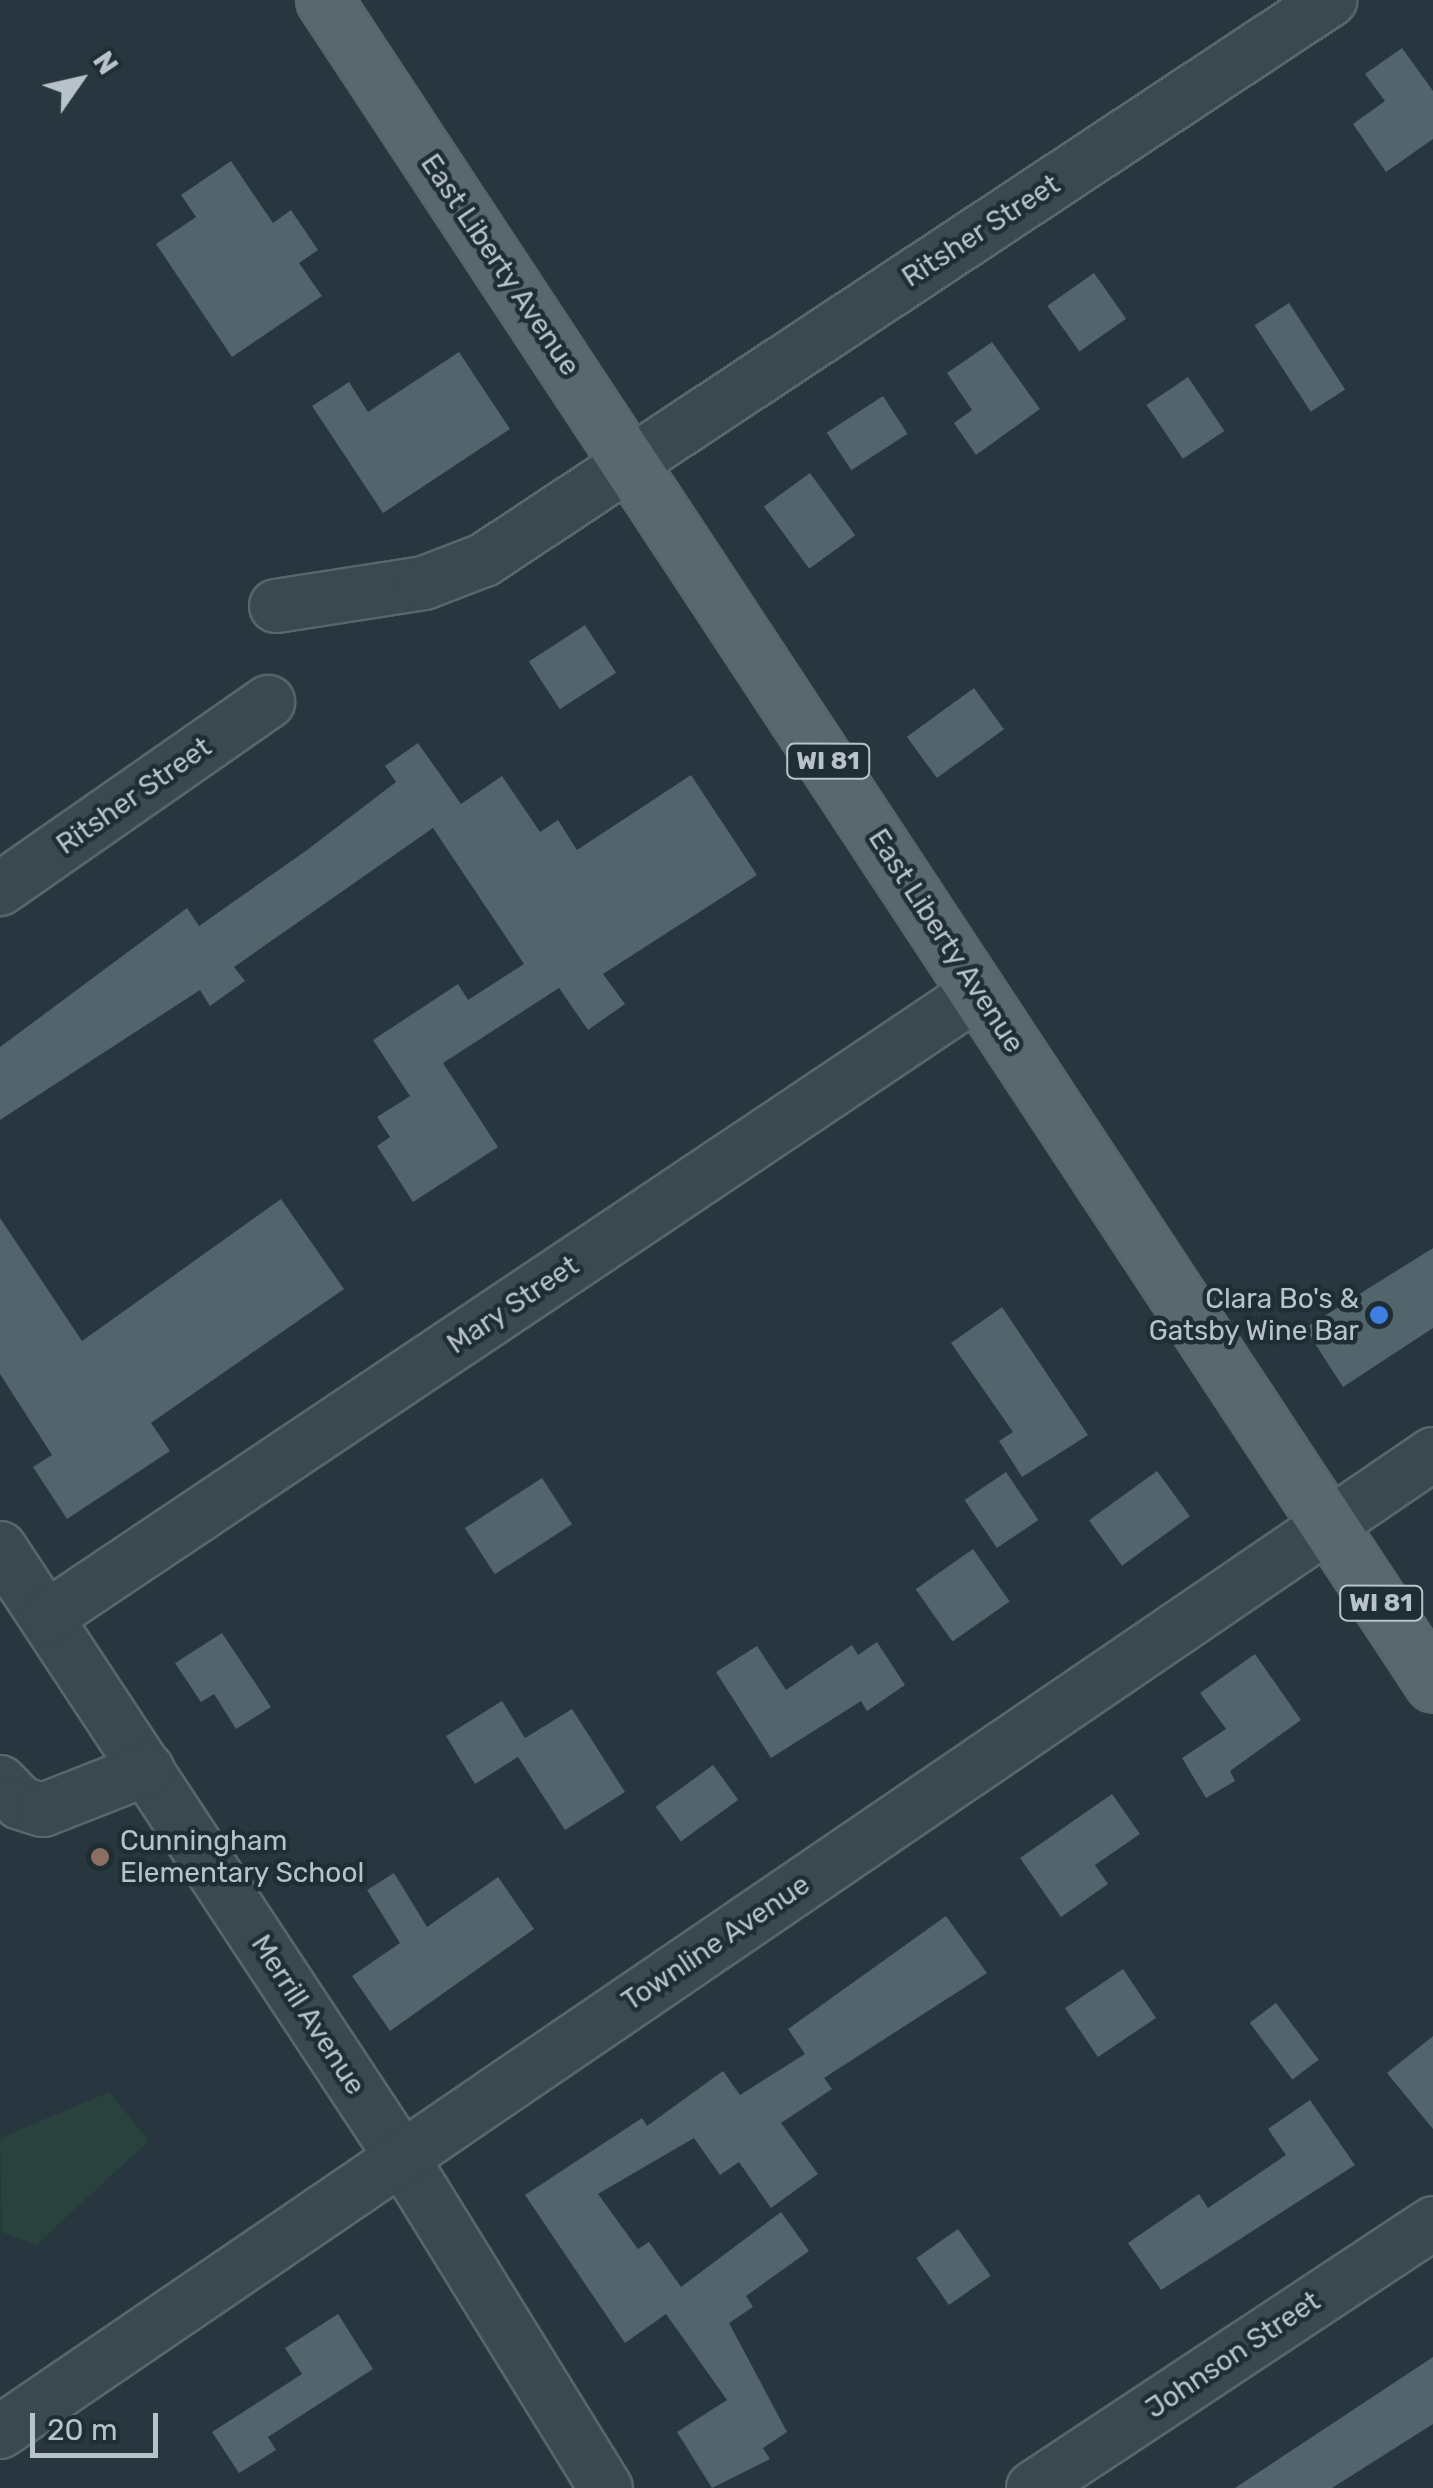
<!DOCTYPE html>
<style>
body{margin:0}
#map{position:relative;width:1433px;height:2488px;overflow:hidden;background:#27363f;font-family:Rubik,sans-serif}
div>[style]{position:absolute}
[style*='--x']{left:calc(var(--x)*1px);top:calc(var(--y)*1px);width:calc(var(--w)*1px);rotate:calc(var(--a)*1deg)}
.green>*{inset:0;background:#29423e}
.building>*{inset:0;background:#52646c;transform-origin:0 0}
.roads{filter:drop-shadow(2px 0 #58656c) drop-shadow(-2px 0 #58656c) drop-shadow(0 2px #58656c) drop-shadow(0 -2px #58656c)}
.minor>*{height:52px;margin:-26px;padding:0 26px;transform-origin:26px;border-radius:26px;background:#3a484f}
.major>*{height:55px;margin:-27.5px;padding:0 27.5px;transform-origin:27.5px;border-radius:27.5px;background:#59676f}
.dots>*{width:28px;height:28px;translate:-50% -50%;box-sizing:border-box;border:5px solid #1f2d34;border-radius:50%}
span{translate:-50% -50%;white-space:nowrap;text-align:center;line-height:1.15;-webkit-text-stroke:9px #1f2d34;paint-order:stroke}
.shield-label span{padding:2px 8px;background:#1f2d34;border:2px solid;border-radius:8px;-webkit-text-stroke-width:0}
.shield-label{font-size:25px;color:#b7c2c9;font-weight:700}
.street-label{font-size:28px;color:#b7c2c9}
.poi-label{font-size:28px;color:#b7c2c9}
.right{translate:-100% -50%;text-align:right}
.left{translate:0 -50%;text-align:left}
.north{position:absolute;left:30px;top:30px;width:100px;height:100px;-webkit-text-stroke:8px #1f2d34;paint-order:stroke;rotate:56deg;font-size:28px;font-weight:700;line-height:40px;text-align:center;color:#b7c2c9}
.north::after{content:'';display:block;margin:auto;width:35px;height:45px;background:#b7c2c9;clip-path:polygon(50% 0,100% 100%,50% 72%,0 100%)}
.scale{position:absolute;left:30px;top:2413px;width:128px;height:45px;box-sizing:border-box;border:5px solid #b7c2c9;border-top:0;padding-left:12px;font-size:30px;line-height:35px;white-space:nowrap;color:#b7c2c9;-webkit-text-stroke:8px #1f2d34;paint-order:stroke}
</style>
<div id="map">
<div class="green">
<i style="clip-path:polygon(109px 2092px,149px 2141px,36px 2245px,2px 2232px,0 2138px)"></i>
</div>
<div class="building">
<i style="clip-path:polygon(1402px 48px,1433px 91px,1433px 139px,1386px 172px,1353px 124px,1385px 101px,1365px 74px)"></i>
<i style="clip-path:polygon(231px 161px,273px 223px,291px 210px,318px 250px,299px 263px,322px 296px,232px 357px,156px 244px,196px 217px,181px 195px)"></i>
<i style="left:1094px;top:273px;width:56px;height:57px;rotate:55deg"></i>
<i style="left:1289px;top:303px;width:103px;height:41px;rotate:57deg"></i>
<i style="clip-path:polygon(992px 342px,1040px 409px,976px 455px,954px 423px,972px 410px,947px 373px)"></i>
<i style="clip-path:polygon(459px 352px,510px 429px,383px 513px,312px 406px,349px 382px,368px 412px)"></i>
<i style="left:1188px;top:377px;width:65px;height:50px;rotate:56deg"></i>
<i style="left:883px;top:396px;width:45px;height:67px;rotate:57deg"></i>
<i style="left:810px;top:473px;width:77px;height:57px;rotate:54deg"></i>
<i style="left:585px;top:625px;width:57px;height:67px;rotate:57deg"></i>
<i style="left:974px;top:688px;width:51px;height:83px;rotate:54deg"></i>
<i style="clip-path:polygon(418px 743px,461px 804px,502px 776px,540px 832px,558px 820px,577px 850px,691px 775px,757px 875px,603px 974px,625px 1004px,588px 1030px,559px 988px,443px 1063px,498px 1147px,413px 1202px,377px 1146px,390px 1137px,377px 1117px,410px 1096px,373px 1040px,458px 984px,468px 1000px,524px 964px,433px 828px,234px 967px,245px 981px,210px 1006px,200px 990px,0 1120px,0 1047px,187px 908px,199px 926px,307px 850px,396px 782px,385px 766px)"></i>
<i style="clip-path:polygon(281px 1199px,344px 1289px,151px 1423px,170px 1451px,67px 1519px,33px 1467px,52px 1455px,0 1374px,0 1218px,82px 1341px)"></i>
<i style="clip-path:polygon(1433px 1248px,1433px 1328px,1343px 1387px,1305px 1328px)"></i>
<i style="clip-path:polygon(1002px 1307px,1088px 1435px,1022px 1477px,999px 1441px,1013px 1432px,951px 1343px)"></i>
<i style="left:1157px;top:1471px;width:56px;height:84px;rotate:54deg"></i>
<i style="left:1006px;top:1472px;width:58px;height:50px;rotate:56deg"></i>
<i style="left:542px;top:1478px;width:55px;height:92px;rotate:57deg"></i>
<i style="left:973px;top:1549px;width:64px;height:70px;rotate:55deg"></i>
<i style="clip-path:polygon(222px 1633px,271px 1707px,236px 1729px,214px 1694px,201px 1702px,175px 1663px)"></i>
<i style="clip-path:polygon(877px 1642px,905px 1685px,867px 1711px,861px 1701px,771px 1758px,716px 1672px,757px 1646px,786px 1690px,852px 1645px,858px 1655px)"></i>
<i style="clip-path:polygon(1255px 1654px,1301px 1720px,1230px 1771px,1235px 1781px,1206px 1798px,1182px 1758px,1226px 1729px,1200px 1693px)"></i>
<i style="clip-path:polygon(502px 1701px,525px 1738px,572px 1709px,625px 1792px,565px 1830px,518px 1757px,475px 1784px,446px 1736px)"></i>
<i style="left:713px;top:1765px;width:43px;height:71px;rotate:54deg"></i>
<i style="clip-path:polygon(1112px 1794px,1140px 1834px,1095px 1865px,1108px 1884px,1061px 1917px,1020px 1858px)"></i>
<i style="clip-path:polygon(394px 1873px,427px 1927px,498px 1877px,534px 1929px,390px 2031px,352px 1976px,400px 1943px,367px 1890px)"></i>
<i style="clip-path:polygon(946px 1916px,987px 1973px,824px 2078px,832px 2089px,781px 2123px,818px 2174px,771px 2208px,739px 2162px,720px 2175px,694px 2138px,598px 2194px,638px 2249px,649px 2242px,681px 2287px,781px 2212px,809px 2251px,746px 2296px,753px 2307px,729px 2323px,787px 2432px,763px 2448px,770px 2459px,712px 2488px,677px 2432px,727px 2400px,666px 2314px,625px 2343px,525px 2195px,642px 2118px,647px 2126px,723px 2071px,740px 2095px,805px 2054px,788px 2029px)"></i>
<i style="left:1123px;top:1969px;width:59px;height:70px;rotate:56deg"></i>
<i style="left:1276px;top:2003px;width:71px;height:33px;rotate:53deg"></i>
<i style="clip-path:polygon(1433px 2036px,1433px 2129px,1387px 2073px)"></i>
<i style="clip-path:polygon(1310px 2100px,1355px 2165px,1161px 2290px,1128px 2243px,1199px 2194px,1208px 2208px,1286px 2155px,1268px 2129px)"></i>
<i style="left:958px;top:2229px;width:57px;height:51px;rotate:55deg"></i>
<i style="clip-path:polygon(338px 2314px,373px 2369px,268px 2437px,276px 2450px,239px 2473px,212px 2432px,302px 2374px,285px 2348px)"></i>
<i style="clip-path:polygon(1433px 2357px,1433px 2424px,1332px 2488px,1235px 2488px)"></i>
</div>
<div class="roads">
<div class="minor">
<i style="--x:276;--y:606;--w:150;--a:-8.8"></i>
<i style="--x:424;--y:583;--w:64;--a:-21"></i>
<i style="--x:484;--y:560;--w:1015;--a:-33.5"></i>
<i style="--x:0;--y:889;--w:327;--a:-34.9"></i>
<i style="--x:0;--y:1548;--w:731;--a:56.61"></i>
<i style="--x:402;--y:2158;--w:388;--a:58.3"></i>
<i style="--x:47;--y:1617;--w:1122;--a:-33.85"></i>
<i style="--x:0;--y:1782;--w:29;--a:46"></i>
<i style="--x:20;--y:1803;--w:24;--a:17"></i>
<i style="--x:43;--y:1810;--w:112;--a:-21.5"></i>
<i style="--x:0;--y:2432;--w:1735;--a:-34.31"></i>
<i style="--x:1033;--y:2488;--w:480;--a:-33.5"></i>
</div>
<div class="major">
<i style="--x:324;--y:0;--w:2016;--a:56.63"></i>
</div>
</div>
<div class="dots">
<i style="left:1379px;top:1315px;background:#3f7fe0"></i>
<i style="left:100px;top:1857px;background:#8d6e63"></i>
</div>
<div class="shield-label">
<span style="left:828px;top:761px">WI 81</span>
<span style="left:1381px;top:1603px">WI 81</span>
</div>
<div class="street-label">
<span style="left:981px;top:231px;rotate:-33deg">Ritsher Street</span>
<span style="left:500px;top:265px;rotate:56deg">East Liberty Avenue</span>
<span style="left:134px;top:796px;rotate:-35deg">Ritsher Street</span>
<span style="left:946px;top:941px;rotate:57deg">East Liberty Avenue</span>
<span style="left:513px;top:1305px;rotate:-34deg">Mary Street</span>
<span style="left:716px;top:1943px;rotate:-34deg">Townline Avenue</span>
<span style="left:308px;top:2015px;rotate:57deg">Merrill Avenue</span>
<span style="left:1233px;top:2355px;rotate:-34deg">Johnson Street</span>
</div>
<div class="poi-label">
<span class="right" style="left:1359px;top:1315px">Clara Bo's &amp;<br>Gatsby Wine Bar</span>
<span class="left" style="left:120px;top:1857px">Cunningham<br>Elementary School</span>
</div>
<div class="north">N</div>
<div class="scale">20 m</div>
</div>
